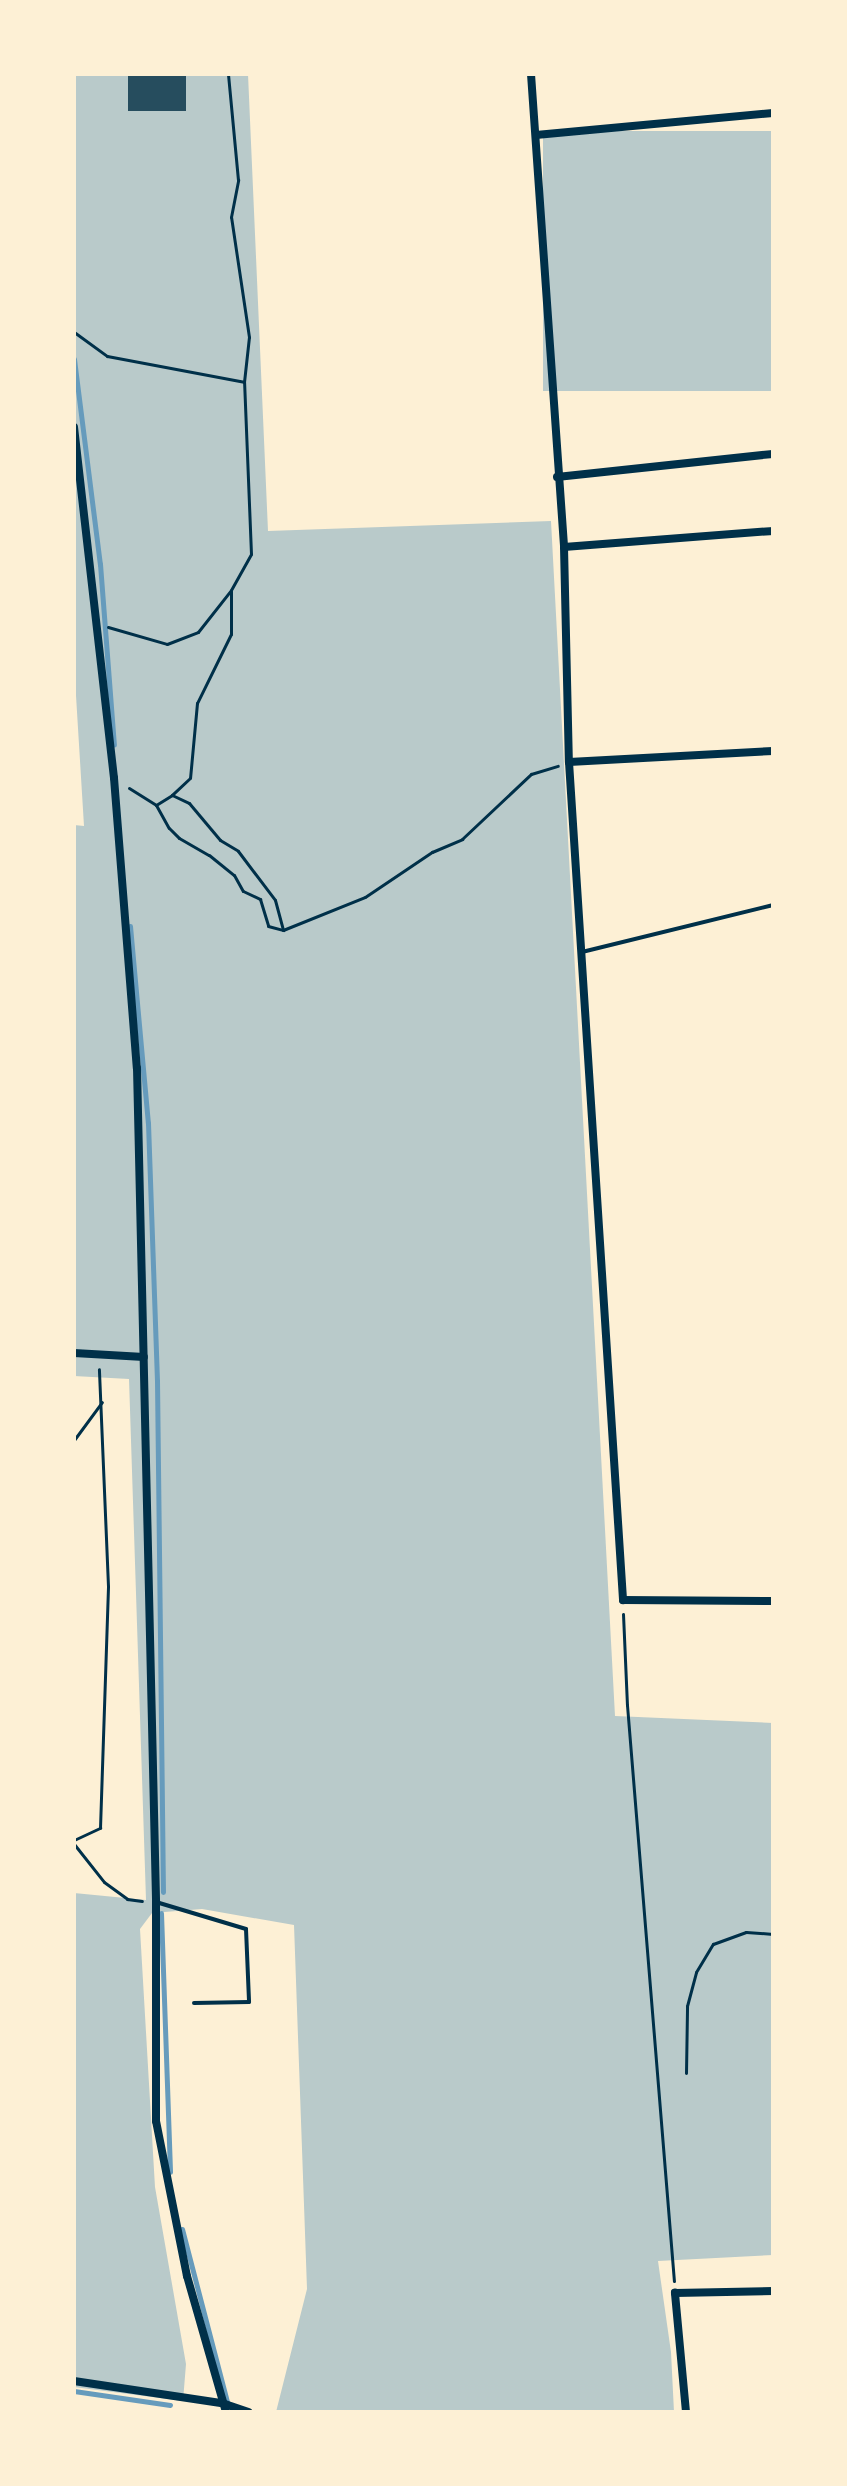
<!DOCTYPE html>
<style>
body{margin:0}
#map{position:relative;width:847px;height:2486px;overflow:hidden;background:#fdf0d5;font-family:Arial,sans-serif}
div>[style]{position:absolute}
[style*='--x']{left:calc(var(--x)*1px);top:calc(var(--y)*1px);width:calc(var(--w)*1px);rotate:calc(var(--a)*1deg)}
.green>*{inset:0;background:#b9caca;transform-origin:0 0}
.stream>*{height:5px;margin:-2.5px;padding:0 2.5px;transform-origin:2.5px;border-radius:2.5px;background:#669bbc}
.building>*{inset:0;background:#264d5e;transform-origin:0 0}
.path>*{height:3px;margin:-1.5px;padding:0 1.5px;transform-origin:1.5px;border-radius:1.5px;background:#003049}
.service>*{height:4px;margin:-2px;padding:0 2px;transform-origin:2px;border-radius:2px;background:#003049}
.minor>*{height:8px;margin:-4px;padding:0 4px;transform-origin:4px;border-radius:4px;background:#003049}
span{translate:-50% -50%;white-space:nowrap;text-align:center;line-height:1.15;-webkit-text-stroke:6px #fdf0d5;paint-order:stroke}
.frame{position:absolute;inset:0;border:76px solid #fdf0d5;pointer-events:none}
</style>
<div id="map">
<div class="green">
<i style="clip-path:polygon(74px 74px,248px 74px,268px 531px,551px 521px,615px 1716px,773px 1723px,773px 2255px,658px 2261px,671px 2352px,674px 2412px,276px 2412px,307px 2289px,294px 1925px,202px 1909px,152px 1913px,140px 1929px,155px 2187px,186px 2364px,183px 2401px,74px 2387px,74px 1893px,146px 1900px,129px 1379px,74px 1376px,74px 825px,84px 826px,74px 663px)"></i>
<i style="left:773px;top:131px;width:260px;height:230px;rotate:90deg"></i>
</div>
<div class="stream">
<i style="--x:74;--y:359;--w:207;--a:82.8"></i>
<i style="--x:100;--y:564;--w:181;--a:85.6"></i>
<i style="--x:130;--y:926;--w:198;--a:84.8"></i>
<i style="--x:148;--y:1123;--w:258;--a:88"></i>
<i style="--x:157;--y:1381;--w:511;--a:89.33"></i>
<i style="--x:161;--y:1913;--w:259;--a:88"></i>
<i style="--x:182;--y:2229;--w:179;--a:75.4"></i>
<i style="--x:74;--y:2391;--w:97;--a:8.3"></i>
</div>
<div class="building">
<i style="left:128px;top:74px;width:58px;height:37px"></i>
</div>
<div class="path">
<i style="--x:74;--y:332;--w:41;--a:36"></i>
<i style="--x:107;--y:356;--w:139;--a:10.7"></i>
<i style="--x:231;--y:591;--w:43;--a:90"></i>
<i style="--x:231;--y:634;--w:77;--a:116.2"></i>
<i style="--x:197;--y:703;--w:75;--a:95.3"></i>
<i style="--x:190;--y:778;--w:25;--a:137"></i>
<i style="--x:172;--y:795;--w:19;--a:25"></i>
<i style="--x:189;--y:803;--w:48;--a:50"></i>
<i style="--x:220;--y:840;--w:21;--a:31"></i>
<i style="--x:238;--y:851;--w:61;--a:52.9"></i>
<i style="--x:275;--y:900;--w:31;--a:75"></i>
<i style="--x:108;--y:627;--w:61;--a:16.1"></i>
<i style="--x:167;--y:644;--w:33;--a:-21"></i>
<i style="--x:198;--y:632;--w:53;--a:-51.8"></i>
<i style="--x:231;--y:590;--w:41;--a:-60.9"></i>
<i style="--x:251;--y:554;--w:172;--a:-92.3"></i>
<i style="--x:244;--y:382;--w:45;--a:-83.7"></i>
<i style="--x:249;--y:337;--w:121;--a:-98.5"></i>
<i style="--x:231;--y:217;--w:38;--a:-79"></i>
<i style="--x:238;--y:180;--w:106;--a:-95.4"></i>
<i style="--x:129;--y:788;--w:32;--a:32"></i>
<i style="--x:156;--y:805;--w:26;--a:61"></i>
<i style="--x:169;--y:828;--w:14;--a:45"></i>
<i style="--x:179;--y:838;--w:34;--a:30"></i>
<i style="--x:209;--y:855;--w:32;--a:39"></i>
<i style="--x:234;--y:875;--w:18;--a:61"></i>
<i style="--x:243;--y:891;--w:19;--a:25"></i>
<i style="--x:260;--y:899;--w:28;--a:73"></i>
<i style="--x:268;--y:926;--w:16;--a:15"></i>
<i style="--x:283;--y:930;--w:88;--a:-21.9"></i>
<i style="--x:365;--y:897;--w:81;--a:-33.9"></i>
<i style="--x:432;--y:852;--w:33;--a:-23"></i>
<i style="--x:462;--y:839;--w:95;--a:-43.3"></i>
<i style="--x:531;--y:774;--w:28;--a:-17"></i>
<i style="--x:156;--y:805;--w:19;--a:-32"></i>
<i style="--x:773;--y:1079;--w:47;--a:90"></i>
<i style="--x:74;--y:1440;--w:47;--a:-53.6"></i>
<i style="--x:623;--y:1614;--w:91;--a:87.5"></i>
<i style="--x:627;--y:1705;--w:578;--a:85.34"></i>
<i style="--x:74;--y:1840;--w:29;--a:-25"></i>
<i style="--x:100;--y:1828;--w:242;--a:-88.1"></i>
<i style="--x:108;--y:1586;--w:217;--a:-92.4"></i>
<i style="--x:74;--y:1844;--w:48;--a:51.7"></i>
<i style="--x:104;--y:1882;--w:29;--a:36"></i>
<i style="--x:127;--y:1899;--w:15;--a:8"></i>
<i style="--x:686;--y:2073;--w:67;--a:-89.1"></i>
<i style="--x:687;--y:2006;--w:35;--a:-75"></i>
<i style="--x:696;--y:1972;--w:33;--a:-59"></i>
<i style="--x:713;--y:1944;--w:35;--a:-20"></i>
<i style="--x:746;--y:1932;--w:27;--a:4"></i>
</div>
<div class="service">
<i style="--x:582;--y:952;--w:197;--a:-13.8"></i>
<i style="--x:156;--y:1902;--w:94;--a:16.7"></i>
<i style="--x:246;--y:1929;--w:73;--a:87.6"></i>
<i style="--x:249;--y:2002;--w:55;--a:179"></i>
</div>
<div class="minor">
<i style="--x:531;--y:74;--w:474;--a:86"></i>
<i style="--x:564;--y:547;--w:215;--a:88.7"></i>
<i style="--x:569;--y:762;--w:840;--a:86.31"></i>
<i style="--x:623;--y:1600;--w:150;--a:0.4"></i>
<i style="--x:536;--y:135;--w:238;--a:-5.3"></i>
<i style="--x:74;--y:427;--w:353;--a:83.5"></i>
<i style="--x:114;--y:778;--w:291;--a:85.5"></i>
<i style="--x:137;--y:1068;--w:834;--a:88.69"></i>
<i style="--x:156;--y:1902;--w:219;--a:90"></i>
<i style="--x:156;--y:2121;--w:158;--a:78.7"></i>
<i style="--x:187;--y:2276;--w:141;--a:74"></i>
<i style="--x:557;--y:477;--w:217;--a:-6.1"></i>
<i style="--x:564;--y:547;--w:210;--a:-4.4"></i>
<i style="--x:569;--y:762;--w:204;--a:-3.1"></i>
<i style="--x:74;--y:1353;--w:70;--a:3.3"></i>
<i style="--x:74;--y:2381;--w:150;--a:8.5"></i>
<i style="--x:222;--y:2403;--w:28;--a:19"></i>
<i style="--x:686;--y:2412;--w:120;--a:-95.3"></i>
<i style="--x:675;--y:2293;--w:98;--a:-1.2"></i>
</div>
<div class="frame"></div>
</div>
